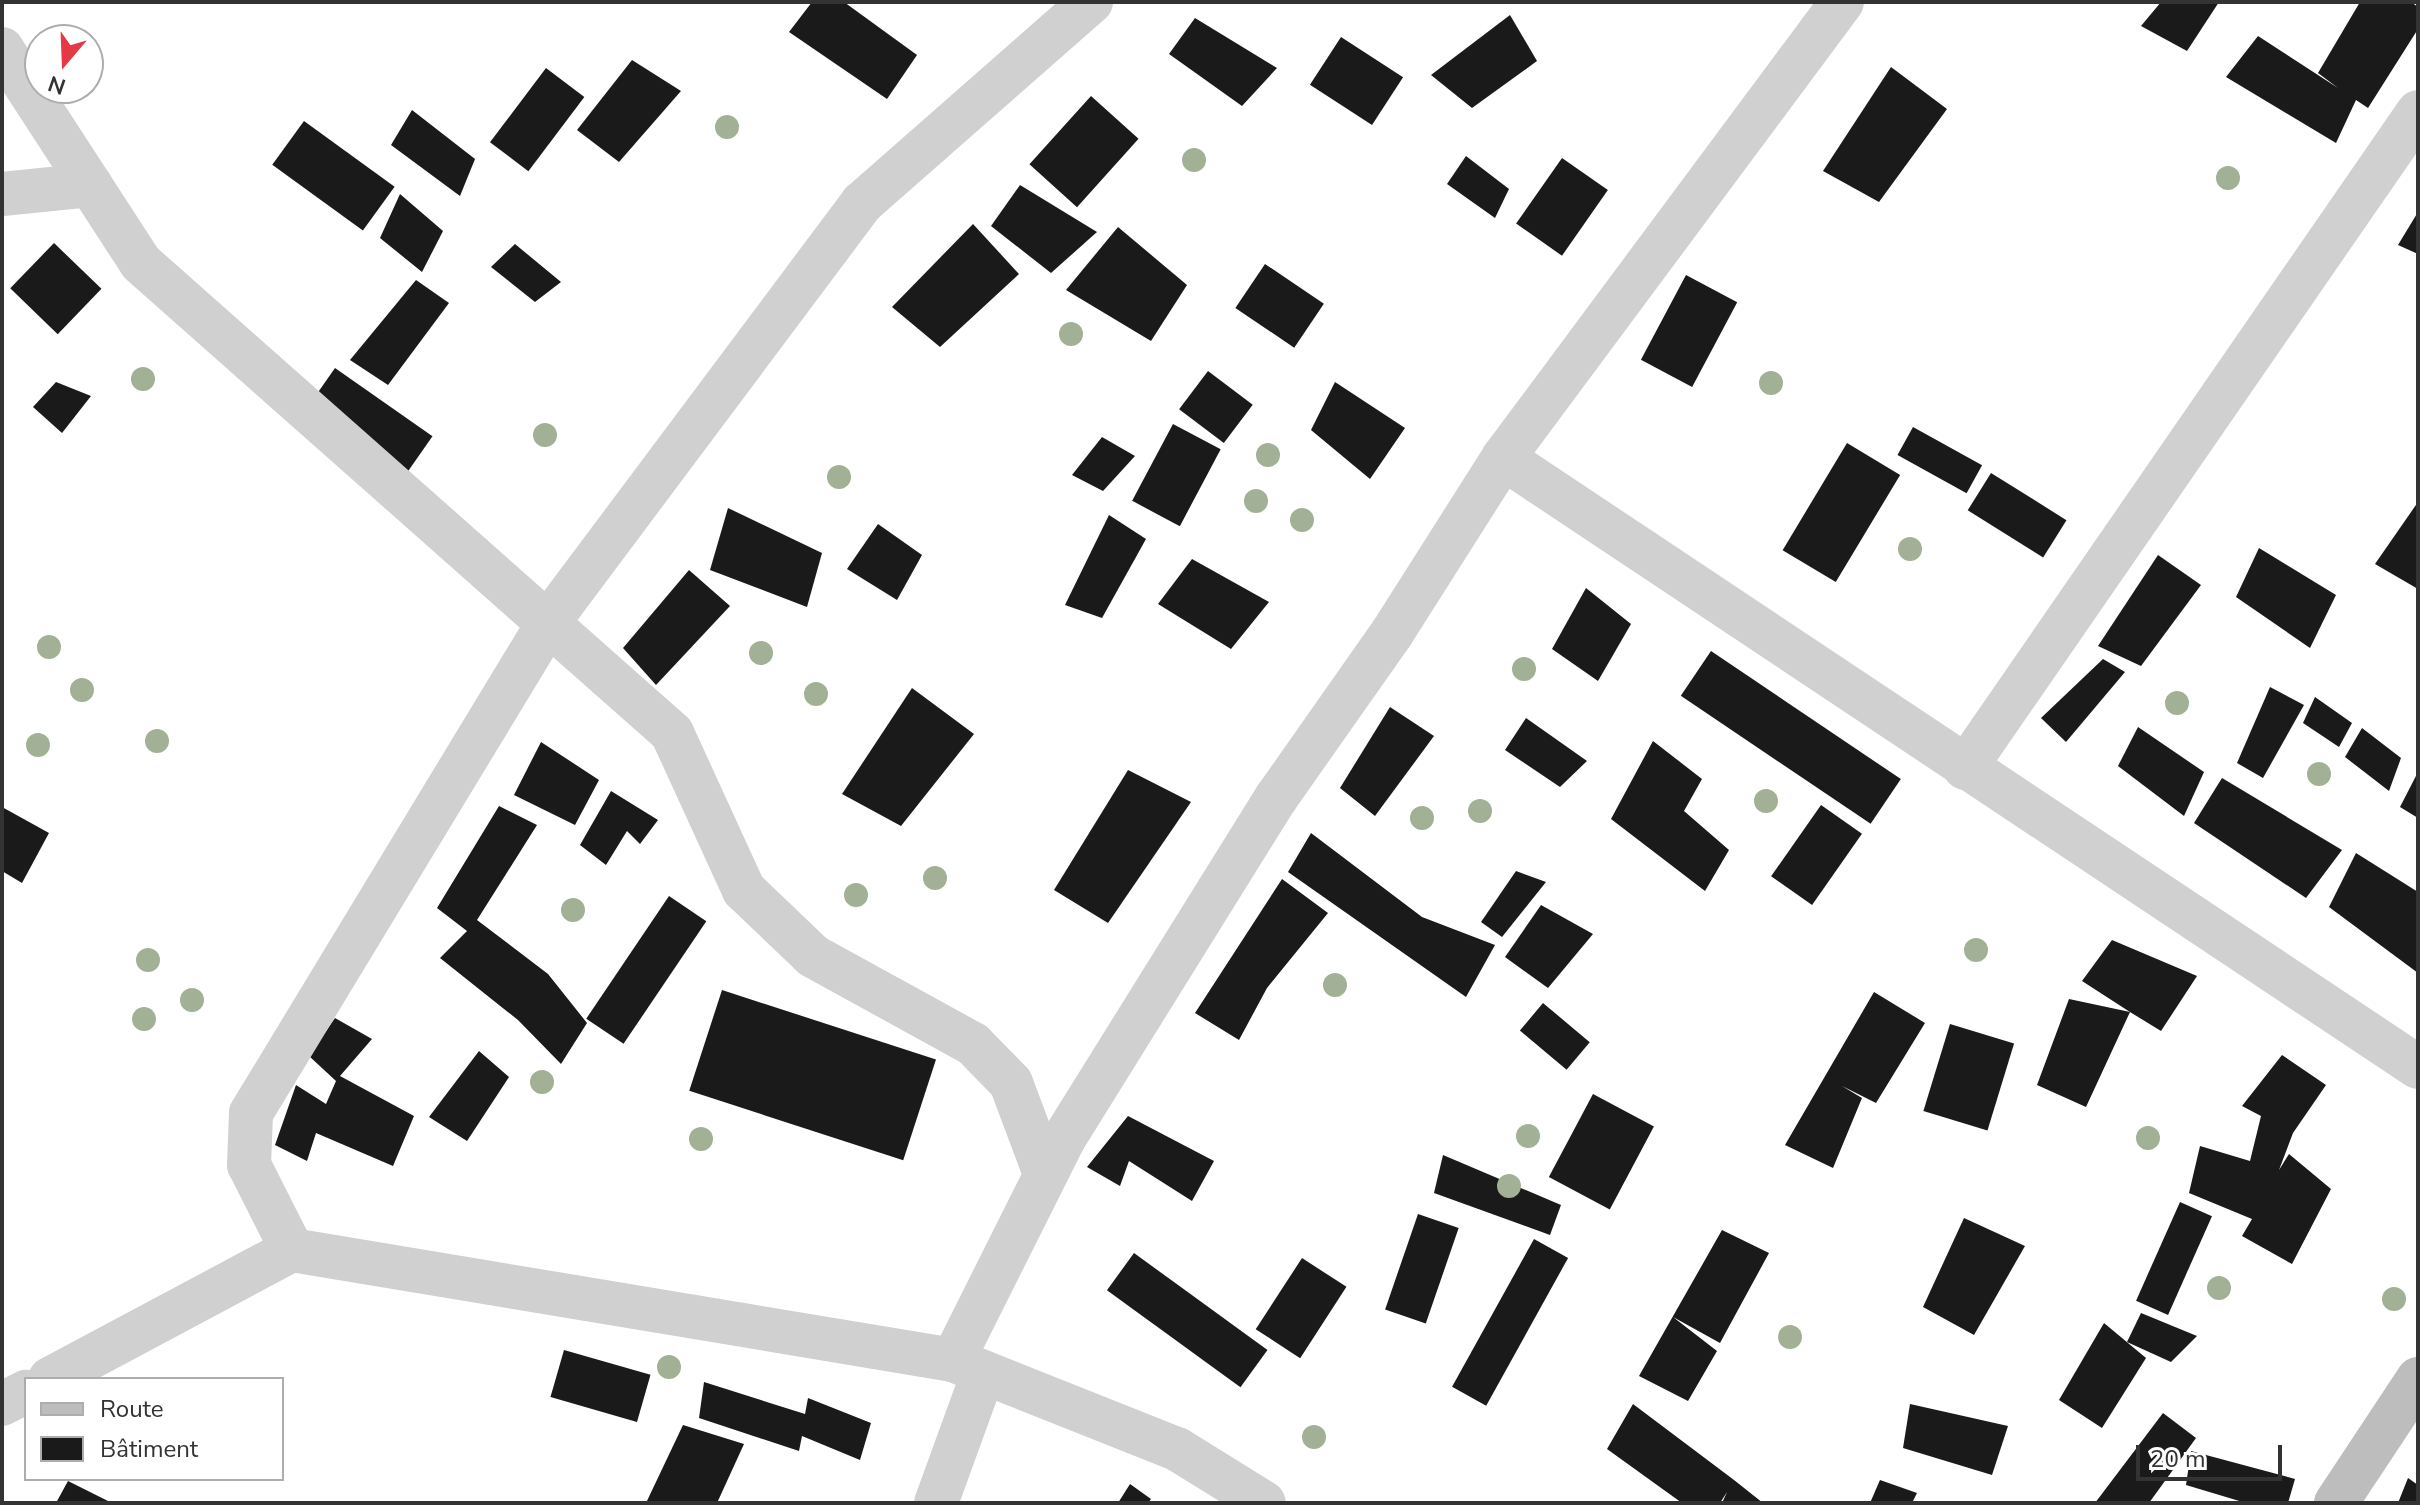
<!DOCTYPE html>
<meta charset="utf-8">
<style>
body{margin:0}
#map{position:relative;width:2420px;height:1505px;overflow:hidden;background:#fff;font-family:"Nunito Sans",sans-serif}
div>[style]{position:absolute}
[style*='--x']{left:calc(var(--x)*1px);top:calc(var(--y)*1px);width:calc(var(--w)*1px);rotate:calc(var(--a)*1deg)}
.building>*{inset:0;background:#1a1a1a;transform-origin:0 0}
.minor>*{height:44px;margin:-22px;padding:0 22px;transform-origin:22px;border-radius:22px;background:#d0d0d0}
.secondary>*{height:44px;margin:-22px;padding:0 22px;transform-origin:22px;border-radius:22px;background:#bdbdbd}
.trees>*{width:24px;height:24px;margin:-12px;border-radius:50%;background:#a2b095}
span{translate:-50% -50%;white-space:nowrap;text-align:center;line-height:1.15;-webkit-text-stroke:8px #fff;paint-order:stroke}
.frame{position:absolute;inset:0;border:4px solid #333;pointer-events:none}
.legend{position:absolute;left:24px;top:1377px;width:260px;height:104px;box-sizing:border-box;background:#fff;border:2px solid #adadad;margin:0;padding:10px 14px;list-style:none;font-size:24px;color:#333}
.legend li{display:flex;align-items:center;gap:16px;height:40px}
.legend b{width:40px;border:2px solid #adadad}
.north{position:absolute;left:24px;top:24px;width:80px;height:80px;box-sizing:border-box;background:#fff;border:2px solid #adadad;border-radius:50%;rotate:199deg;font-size:22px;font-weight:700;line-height:32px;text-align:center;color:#333}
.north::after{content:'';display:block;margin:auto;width:28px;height:36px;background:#e63946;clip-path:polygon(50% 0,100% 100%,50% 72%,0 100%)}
.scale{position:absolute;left:2136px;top:1445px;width:146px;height:36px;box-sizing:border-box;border:4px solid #333;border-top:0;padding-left:10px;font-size:24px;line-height:28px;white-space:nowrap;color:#333;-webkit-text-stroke:6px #fff;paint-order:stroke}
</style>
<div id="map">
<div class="building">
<i style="clip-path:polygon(812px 2px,844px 2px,917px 55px,887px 99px,789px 32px)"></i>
<i style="clip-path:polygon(2161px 2px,2219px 2px,2187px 51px,2141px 26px)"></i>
<i style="clip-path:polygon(2360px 2px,2411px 2px,2418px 7px,2418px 29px,2368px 108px,2356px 100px,2336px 143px,2226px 77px,2258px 36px,2338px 88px,2318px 73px)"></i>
<i style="clip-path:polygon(1510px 15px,1537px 61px,1472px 108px,1431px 75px)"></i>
<i style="clip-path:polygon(1195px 18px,1277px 68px,1242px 106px,1169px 54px)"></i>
<i style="left:1341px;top:37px;width:74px;height:57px;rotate:33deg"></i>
<i style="clip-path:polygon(632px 60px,681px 91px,619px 162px,577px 130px)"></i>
<i style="clip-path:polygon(1891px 67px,1947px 109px,1879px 202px,1823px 171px)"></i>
<i style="left:546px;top:68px;width:48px;height:93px;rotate:37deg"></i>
<i style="left:1091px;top:96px;width:64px;height:92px;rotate:42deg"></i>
<i style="clip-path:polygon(412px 110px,475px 159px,460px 196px,391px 145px)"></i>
<i style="left:304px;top:121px;width:112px;height:54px;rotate:36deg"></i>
<i style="clip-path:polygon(1466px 156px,1509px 189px,1495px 218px,1447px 184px)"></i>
<i style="left:1562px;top:158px;width:56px;height:80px;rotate:35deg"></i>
<i style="clip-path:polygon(1020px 185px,1097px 232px,1051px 273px,991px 226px)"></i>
<i style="clip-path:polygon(400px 194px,443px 231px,422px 272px,380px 238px)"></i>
<i style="clip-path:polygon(2418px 212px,2418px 254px,2398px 245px)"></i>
<i style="clip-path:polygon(973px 224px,1019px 274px,940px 347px,892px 307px)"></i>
<i style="clip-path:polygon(1118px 227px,1187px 285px,1151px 341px,1066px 290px)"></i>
<i style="left:54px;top:243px;width:66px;height:63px;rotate:44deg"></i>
<i style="clip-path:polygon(515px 244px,561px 282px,535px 302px,491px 267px)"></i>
<i style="left:1265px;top:264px;width:71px;height:53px;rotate:34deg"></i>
<i style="left:1686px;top:275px;width:58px;height:96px;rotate:28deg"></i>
<i style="clip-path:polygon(416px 280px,449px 303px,388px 385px,350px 360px)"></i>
<i style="left:335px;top:368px;width:119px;height:49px;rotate:35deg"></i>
<i style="left:1208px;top:371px;width:56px;height:48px;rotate:37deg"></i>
<i style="clip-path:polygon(56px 382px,91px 396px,62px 433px,33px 407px)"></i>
<i style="clip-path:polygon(1335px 382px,1405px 428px,1370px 479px,1311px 430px)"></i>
<i style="left:1173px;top:424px;width:54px;height:87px;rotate:28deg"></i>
<i style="left:1913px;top:427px;width:79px;height:32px;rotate:29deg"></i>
<i style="clip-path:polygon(1102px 437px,1135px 456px,1103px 491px,1072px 475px)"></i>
<i style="left:1847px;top:443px;width:62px;height:125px;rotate:31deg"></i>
<i style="left:1991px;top:473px;width:89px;height:44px;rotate:32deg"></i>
<i style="clip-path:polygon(2418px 502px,2418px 589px,2375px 564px)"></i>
<i style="clip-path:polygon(728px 508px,822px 553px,807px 607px,710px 570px)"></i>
<i style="clip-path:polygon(1109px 515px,1146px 539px,1102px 618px,1065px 605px)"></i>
<i style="clip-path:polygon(878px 524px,922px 555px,897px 600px,847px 569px)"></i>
<i style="clip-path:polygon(2259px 548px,2336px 595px,2310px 648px,2236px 597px)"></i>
<i style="clip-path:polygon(2158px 555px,2201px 585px,2141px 666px,2098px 646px)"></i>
<i style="clip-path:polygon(1192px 559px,1269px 602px,1231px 649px,1158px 604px)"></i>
<i style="clip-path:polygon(689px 570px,730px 606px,656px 685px,623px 648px)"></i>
<i style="clip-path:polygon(1586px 588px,1631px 624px,1598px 681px,1552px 649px)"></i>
<i style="left:1711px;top:651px;width:229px;height:54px;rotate:34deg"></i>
<i style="clip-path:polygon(2103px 659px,2125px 672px,2066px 742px,2041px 718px)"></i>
<i style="clip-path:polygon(2270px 687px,2304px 705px,2263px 778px,2237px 763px)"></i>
<i style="clip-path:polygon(912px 688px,974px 734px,901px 826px,842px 794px)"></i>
<i style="clip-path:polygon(2315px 697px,2352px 723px,2339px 747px,2303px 723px)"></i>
<i style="clip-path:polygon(1390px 707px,1434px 736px,1375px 816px,1340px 788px)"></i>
<i style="clip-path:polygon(1526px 718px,1587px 761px,1560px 787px,1505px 750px)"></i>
<i style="clip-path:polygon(2138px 727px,2204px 772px,2184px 816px,2118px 766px)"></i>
<i style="clip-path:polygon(2362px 728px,2401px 758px,2389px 791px,2345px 757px)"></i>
<i style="clip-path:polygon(1653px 741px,1702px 779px,1684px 811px,1729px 850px,1705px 891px,1611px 819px)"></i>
<i style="clip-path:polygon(541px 742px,599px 780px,575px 825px,514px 795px)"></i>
<i style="clip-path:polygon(1128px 770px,1191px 802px,1108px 923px,1054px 890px)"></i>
<i style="clip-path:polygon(2418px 772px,2418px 818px,2400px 807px)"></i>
<i style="clip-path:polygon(2222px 778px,2342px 850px,2306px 898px,2194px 823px)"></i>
<i style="clip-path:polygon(611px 791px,658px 820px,640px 844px,627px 831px,606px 865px,580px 845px)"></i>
<i style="left:1821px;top:805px;width:50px;height:87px;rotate:35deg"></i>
<i style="clip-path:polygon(499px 806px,537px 825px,477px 920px,548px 974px,587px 1023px,561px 1064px,518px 1020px,440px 958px,467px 931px,437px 908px)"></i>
<i style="clip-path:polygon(2px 807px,49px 833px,22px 883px,2px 871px)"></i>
<i style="clip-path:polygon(1311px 833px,1422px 917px,1495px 945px,1466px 997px,1288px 872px)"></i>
<i style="clip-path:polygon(2356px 853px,2418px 892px,2418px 973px,2329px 907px)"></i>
<i style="clip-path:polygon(1516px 871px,1546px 882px,1502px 937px,1481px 922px)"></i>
<i style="clip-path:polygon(1282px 879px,1328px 913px,1267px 988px,1239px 1040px,1195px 1013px)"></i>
<i style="left:669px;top:896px;width:45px;height:148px;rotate:34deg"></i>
<i style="clip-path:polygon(1541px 905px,1593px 934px,1548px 988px,1505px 957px)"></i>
<i style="clip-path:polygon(2112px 940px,2197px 976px,2161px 1031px,2130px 1012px,2086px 1107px,2037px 1085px,2069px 999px,2130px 1012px,2082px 981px)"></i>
<i style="left:722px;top:990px;width:225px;height:106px;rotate:18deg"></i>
<i style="clip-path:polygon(1874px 992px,1925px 1023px,1876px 1103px,1842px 1086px,1862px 1098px,1833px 1168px,1785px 1145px)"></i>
<i style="left:1543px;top:1003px;width:61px;height:36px;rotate:40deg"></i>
<i style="clip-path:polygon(335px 1018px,372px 1039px,340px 1076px,414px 1116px,393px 1166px,316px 1133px,307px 1161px,275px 1145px,296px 1085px,326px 1104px,336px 1081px,309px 1056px)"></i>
<i style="left:1950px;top:1024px;width:67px;height:91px;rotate:17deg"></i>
<i style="clip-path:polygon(479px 1051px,509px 1077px,467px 1141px,429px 1117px)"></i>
<i style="clip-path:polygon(2282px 1055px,2326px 1085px,2293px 1133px,2279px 1170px,2289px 1154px,2331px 1189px,2292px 1264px,2242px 1236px,2252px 1219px,2189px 1193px,2200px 1146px,2250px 1161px,2261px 1116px,2242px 1106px)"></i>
<i style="left:1593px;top:1094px;width:69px;height:94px;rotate:28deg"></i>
<i style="clip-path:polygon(1128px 1116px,1214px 1161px,1192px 1201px,1129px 1161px,1120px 1186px,1087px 1167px)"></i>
<i style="clip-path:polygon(1443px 1155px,1561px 1205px,1550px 1235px,1434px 1193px)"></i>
<i style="left:2180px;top:1202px;width:35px;height:108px;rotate:24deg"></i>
<i style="left:1418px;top:1214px;width:43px;height:101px;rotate:19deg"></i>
<i style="clip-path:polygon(1964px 1218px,2025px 1246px,1974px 1335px,1923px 1307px)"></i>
<i style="clip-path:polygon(1722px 1230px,1769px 1253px,1720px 1343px,1673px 1317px,1717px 1351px,1688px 1401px,1639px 1376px)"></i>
<i style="left:1534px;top:1239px;width:39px;height:169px;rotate:29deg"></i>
<i style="left:1134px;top:1253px;width:165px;height:46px;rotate:36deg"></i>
<i style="left:1302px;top:1258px;width:53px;height:85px;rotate:33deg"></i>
<i style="clip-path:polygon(2141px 1313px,2197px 1336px,2171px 1362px,2127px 1342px)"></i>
<i style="clip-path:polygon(2104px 1323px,2146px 1358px,2102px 1428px,2059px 1400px)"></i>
<i style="left:564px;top:1350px;width:90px;height:49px;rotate:16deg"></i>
<i style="clip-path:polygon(704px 1382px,805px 1414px,808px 1398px,871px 1423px,860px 1460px,802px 1436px,799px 1451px,699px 1418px)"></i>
<i style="clip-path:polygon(1633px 1404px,1734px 1480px,1763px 1503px,1722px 1503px,1727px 1492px,1720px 1503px,1682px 1503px,1607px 1449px)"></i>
<i style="clip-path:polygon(1910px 1404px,2008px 1426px,1992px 1475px,1903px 1448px)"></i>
<i style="clip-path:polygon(2163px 1413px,2196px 1438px,2149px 1503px,2095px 1503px)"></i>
<i style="clip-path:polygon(683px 1425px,744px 1444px,717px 1503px,646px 1503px)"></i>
<i style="clip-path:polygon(2191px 1451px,2295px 1479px,2288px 1503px,2246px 1503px,2186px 1485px)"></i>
<i style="clip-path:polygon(2408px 1478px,2418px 1485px,2418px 1503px,2398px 1503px)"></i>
<i style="clip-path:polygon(1880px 1480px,1917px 1493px,1912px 1503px,1870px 1503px)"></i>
<i style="clip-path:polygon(68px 1481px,112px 1503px,56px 1503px)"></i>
<i style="clip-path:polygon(1130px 1484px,1151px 1499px,1148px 1503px,1118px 1503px)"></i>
</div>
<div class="minor">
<i style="--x:2;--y:49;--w:255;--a:57"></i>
<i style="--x:141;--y:263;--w:709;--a:41.51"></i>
<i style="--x:672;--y:733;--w:173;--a:65.4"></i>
<i style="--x:744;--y:890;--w:95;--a:43.7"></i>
<i style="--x:813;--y:956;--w:183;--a:28.8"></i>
<i style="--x:973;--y:1044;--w:54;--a:45.7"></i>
<i style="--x:1011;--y:1083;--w:97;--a:69.5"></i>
<i style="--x:2;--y:194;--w:89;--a:-5.8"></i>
<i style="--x:1503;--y:458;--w:1099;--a:33.65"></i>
<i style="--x:1965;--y:768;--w:797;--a:-55.37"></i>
<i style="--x:292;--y:1250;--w:95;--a:-116.8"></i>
<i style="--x:249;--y:1165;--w:52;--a:-87.8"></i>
<i style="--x:251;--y:1113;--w:577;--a:-58.76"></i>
<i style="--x:550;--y:620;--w:521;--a:-53.2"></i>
<i style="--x:862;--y:203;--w:305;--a:-41.3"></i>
<i style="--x:953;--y:1360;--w:246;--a:-63.4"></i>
<i style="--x:1063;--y:1140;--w:403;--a:-58.1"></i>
<i style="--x:1276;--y:798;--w:202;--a:-54.9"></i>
<i style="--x:1392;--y:633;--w:207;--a:-57.6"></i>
<i style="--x:1503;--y:458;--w:568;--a:-53.37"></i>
<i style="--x:50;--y:1379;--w:274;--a:-28.1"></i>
<i style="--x:292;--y:1250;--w:670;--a:9.45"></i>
<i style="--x:953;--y:1360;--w:241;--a:21.7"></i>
<i style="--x:1177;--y:1449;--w:102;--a:31.8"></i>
<i style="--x:2;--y:1404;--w:27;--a:-27"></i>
<i style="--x:936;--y:1503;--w:137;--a:-70"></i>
</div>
<div class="secondary">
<i style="--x:2336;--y:1503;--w:149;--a:-56.5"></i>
</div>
<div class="trees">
<i style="left:727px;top:127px"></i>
<i style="left:1194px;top:160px"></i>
<i style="left:2228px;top:178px"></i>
<i style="left:1071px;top:334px"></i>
<i style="left:143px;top:379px"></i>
<i style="left:1771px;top:383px"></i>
<i style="left:545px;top:435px"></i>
<i style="left:1268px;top:455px"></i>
<i style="left:839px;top:477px"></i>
<i style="left:1256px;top:501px"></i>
<i style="left:1302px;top:520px"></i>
<i style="left:1910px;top:549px"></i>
<i style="left:49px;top:647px"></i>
<i style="left:761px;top:653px"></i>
<i style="left:1524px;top:669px"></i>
<i style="left:82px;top:690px"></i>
<i style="left:816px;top:694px"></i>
<i style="left:2177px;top:703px"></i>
<i style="left:157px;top:741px"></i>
<i style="left:38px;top:745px"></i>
<i style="left:2319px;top:774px"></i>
<i style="left:1766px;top:801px"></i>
<i style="left:1480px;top:811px"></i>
<i style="left:1422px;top:818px"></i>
<i style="left:935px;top:878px"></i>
<i style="left:856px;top:895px"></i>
<i style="left:573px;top:910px"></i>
<i style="left:1976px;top:950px"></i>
<i style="left:148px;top:960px"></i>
<i style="left:1335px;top:985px"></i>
<i style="left:192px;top:1000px"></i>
<i style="left:144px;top:1019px"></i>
<i style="left:542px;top:1082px"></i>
<i style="left:1528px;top:1136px"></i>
<i style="left:2148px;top:1138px"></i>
<i style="left:701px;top:1139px"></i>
<i style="left:1509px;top:1186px"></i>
<i style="left:2219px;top:1288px"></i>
<i style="left:2394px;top:1299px"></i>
<i style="left:1790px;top:1337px"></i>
<i style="left:669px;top:1367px"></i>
<i style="left:1314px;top:1437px"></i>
</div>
<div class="frame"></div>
<ul class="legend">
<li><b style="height:10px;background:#bdbdbd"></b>Route</li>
<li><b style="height:22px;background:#1a1a1a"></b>Bâtiment</li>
</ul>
<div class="north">N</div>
<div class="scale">20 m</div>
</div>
